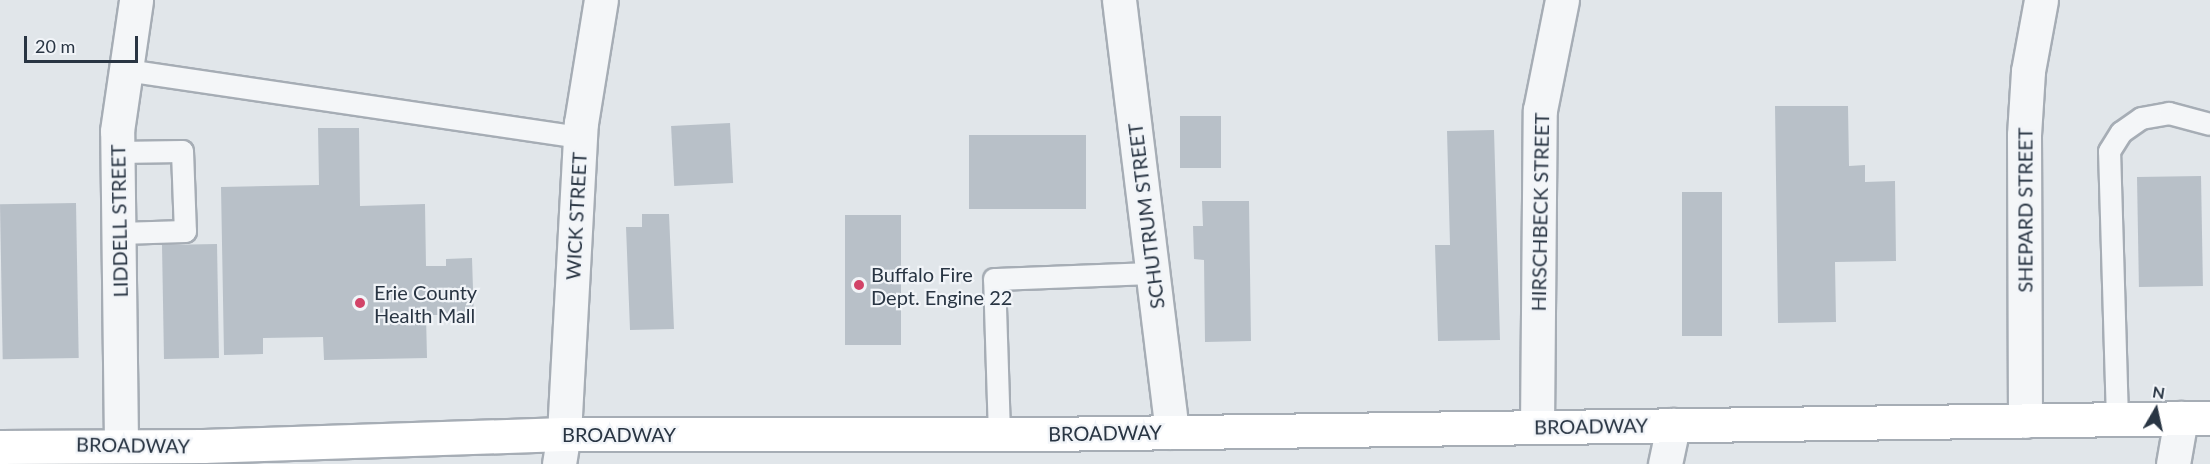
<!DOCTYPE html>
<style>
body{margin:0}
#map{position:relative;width:2210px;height:464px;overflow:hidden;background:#e1e6ea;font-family:Lato,sans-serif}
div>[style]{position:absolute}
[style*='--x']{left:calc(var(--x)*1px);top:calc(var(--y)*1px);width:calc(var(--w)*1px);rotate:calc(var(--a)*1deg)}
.building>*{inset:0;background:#b8c0c8;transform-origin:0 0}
.roads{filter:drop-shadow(2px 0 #a6adb5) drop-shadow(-2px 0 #a6adb5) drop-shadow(0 2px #a6adb5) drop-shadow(0 -2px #a6adb5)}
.lane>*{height:21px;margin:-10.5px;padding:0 10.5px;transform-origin:10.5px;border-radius:10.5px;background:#f4f6f8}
.street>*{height:33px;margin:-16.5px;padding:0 16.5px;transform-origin:16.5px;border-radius:16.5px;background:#f4f6f8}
.primary>*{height:33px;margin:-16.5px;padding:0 16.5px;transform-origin:16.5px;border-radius:16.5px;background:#fff}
.dots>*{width:16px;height:16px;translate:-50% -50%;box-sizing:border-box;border:3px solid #f1f4f8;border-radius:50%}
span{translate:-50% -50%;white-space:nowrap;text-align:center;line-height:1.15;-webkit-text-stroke:4.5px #f1f4f8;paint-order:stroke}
.street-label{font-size:20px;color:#293543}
.poi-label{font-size:20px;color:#293543}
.left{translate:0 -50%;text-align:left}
.north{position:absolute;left:2126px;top:380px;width:60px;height:60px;-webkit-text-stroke:4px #f1f4f8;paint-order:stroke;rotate:9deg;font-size:16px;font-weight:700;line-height:24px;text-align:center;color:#293543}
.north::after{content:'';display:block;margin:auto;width:21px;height:27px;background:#293543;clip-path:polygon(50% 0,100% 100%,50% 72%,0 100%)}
.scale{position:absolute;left:24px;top:36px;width:114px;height:27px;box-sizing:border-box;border:3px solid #293543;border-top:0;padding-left:8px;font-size:18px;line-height:21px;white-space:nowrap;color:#293543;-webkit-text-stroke:4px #f1f4f8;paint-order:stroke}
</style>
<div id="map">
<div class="building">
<i style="clip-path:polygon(1775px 106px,1848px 106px,1849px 166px,1865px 165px,1865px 182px,1895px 181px,1896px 261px,1835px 262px,1836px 322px,1778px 323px)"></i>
<i style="left:1180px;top:116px;width:41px;height:52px"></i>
<i style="left:730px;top:123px;width:60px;height:59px;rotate:87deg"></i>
<i style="clip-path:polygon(318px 128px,359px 128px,360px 206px,425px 204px,426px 266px,446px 266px,446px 259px,472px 258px,474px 321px,446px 322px,446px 315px,426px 315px,427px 358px,324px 360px,323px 337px,263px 338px,263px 354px,224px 355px,221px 187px,319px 185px)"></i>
<i style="clip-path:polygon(1494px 130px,1500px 340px,1438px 341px,1435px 245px,1450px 245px,1447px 131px)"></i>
<i style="left:1086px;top:135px;width:74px;height:117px;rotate:90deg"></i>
<i style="left:2201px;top:176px;width:110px;height:64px;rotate:89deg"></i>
<i style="left:1722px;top:192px;width:144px;height:40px;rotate:90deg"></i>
<i style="clip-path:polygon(1202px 201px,1249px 201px,1251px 341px,1205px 342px,1204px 260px,1194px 259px,1193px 226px,1203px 226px)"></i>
<i style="left:76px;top:203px;width:155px;height:76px;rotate:89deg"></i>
<i style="clip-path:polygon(642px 214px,669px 214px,674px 329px,630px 330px,626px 227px,642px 227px)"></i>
<i style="left:845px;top:215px;width:56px;height:130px"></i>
<i style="left:217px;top:244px;width:114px;height:55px;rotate:89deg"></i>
</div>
<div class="roads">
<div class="lane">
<i style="--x:126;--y:70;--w:459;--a:8.4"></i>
<i style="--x:117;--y:152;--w:65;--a:-0.9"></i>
<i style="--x:182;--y:151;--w:80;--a:87.9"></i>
<i style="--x:185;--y:231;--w:66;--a:178.3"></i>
<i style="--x:2117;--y:419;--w:268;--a:-91.7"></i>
<i style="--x:2109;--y:151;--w:22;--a:-58"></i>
<i style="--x:2121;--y:132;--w:24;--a:-35"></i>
<i style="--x:2141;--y:118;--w:28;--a:-10"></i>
<i style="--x:2169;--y:113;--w:42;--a:15"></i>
<i style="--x:999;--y:434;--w:155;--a:-91.8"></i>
<i style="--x:994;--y:279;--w:159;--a:-2.2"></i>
</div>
<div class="street">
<i style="--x:1119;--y:0;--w:435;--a:83"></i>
<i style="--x:2025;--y:421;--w:286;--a:-90.2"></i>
<i style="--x:2024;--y:135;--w:64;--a:-86.4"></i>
<i style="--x:2028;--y:71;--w:72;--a:-79.6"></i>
<i style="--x:1537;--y:427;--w:317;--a:-89.5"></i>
<i style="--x:1540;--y:110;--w:112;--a:-78.7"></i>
<i style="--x:121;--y:443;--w:312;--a:-90.7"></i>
<i style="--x:117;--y:131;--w:132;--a:-81.7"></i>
<i style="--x:559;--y:464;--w:30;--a:-81"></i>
<i style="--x:564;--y:434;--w:311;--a:-86.9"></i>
<i style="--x:581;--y:123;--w:125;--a:-80.8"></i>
<i style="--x:1665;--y:464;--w:40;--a:-78"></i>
<i style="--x:2173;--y:464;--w:47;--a:-80.1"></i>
</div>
<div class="primary">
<i style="--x:0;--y:447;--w:203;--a:-0.3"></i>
<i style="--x:203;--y:446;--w:361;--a:-1.9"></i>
<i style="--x:564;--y:434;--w:479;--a:0"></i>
<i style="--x:1043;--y:434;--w:1167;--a:-0.79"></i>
</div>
</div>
<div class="dots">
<i style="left:859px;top:285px;background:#d24368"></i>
<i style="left:360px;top:303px;background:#d24368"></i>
</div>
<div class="street-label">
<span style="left:2025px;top:210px;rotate:-90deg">SHEPARD STREET</span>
<span style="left:1540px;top:212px;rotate:-89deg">HIRSCHBECK STREET</span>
<span style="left:576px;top:216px;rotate:-87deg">WICK STREET</span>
<span style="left:1146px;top:216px;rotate:-97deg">SCHUTRUM STREET</span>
<span style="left:119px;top:221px;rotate:-91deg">LIDDELL STREET</span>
<span style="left:1591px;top:426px;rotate:-1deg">BROADWAY</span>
<span style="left:1105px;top:433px;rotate:-1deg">BROADWAY</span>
<span style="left:619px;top:434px">BROADWAY</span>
<span style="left:133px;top:445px;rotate:1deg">BROADWAY</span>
</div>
<div class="poi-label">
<span class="left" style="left:871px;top:286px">Buffalo Fire<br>Dept. Engine 22</span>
<span class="left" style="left:374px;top:304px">Erie County<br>Health Mall</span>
</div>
<div class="north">N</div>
<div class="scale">20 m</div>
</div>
